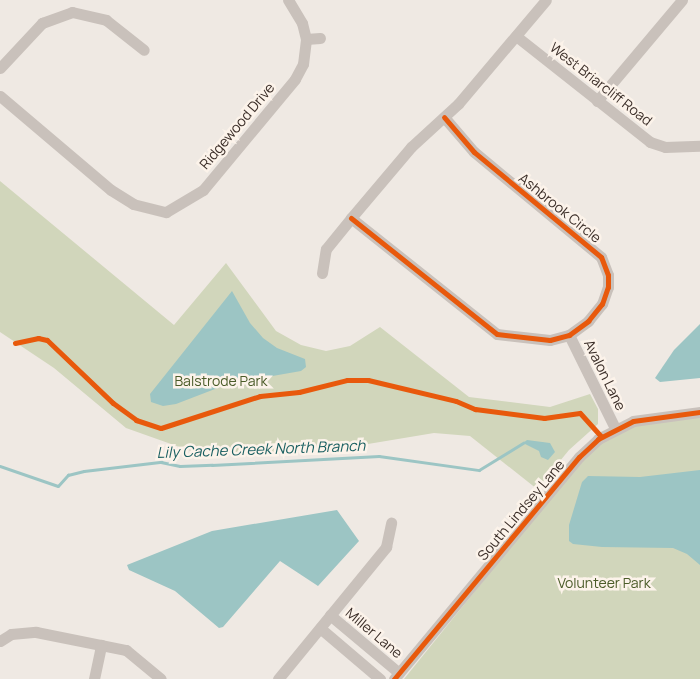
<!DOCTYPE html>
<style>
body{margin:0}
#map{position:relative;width:700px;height:679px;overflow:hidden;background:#efe9e3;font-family:Manrope,sans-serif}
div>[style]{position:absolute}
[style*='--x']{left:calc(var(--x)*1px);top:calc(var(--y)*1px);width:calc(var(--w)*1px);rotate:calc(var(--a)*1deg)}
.green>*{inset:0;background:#d1d6bb}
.water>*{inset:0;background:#9cc5c4}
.stream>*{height:2.5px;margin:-1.25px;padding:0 1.25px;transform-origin:1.25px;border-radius:1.25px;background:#9cc5c4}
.minor>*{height:11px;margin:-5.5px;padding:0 5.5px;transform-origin:5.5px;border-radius:5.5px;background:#c9c1bb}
.cycleway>*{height:5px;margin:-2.5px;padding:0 2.5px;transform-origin:2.5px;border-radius:2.5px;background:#e8590c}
span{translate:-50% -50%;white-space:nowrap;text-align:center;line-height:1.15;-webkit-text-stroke:5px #fcf3ea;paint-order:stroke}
.street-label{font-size:14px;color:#3b2e28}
.park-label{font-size:14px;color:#4b5c29}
.water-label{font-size:15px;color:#195f61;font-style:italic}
</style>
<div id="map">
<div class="green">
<i style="clip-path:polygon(0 181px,174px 325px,226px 263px,276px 331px,301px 345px,326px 351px,350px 346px,380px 327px,469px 397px,550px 407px,590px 394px,598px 409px,598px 424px,569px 450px,537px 489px,470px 436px,434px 433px,338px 449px,202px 455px,126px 428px,54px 368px,0 332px)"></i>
<i style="clip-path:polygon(700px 416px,700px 679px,404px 679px,598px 439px,615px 428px)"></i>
</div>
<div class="water">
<i style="clip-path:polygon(232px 291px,250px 323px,263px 338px,277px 348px,305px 359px,306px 367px,301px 371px,228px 384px,176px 404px,163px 406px,151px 402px,150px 394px)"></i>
<i style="clip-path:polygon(700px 324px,700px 378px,660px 382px,655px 378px,674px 350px)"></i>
<i style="clip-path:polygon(527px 440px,550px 443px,555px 452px,548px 460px,541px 457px,539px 451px,523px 443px)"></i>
<i style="clip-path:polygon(700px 470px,700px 565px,687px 554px,673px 548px,602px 547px,573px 544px,569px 541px,569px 525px,582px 482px,588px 476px,640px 477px)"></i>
<i style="clip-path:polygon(337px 510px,359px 541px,318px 586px,280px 561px,223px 627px,219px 628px,175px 591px,129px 570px,127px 565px,212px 531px)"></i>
</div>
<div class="stream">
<i style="--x:0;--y:466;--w:61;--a:19"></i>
<i style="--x:58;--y:486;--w:15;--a:-48"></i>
<i style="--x:68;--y:475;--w:16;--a:-14"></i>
<i style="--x:84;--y:471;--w:78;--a:-6.7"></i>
<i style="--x:161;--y:462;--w:19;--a:12"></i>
<i style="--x:180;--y:466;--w:32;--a:-2"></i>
<i style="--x:212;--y:465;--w:167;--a:-3.1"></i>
<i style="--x:379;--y:456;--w:101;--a:8"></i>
<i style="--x:479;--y:470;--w:52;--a:-31.5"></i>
</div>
<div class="minor">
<i style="--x:516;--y:36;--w:171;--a:38.3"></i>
<i style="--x:650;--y:142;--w:16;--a:18"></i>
<i style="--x:665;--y:147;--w:35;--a:-2"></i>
<i style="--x:306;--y:39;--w:14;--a:-4"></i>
<i style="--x:0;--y:68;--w:62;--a:-47"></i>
<i style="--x:42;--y:23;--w:32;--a:-20"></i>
<i style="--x:72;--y:12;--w:35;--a:13"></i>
<i style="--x:106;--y:20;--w:48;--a:38.3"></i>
<i style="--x:0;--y:96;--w:145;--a:40.3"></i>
<i style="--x:111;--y:190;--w:26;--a:32"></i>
<i style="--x:133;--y:204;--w:34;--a:14"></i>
<i style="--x:166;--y:212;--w:43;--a:-30.7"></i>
<i style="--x:203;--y:190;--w:144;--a:-50.3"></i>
<i style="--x:295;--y:79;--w:17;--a:-62"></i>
<i style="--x:303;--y:64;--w:25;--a:-83"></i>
<i style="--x:306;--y:39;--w:16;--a:-104"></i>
<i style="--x:302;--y:23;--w:27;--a:-121"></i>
<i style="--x:597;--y:101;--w:132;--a:-49.9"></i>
<i style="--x:351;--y:218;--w:186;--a:38.5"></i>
<i style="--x:497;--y:334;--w:53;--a:6.5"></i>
<i style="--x:550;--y:340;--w:20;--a:-15"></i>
<i style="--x:569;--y:335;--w:24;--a:-36"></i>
<i style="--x:588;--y:321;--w:22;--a:-51"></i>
<i style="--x:602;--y:304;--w:18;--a:-71"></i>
<i style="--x:608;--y:287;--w:12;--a:-90"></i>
<i style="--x:608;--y:275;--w:19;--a:-111"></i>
<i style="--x:601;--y:257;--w:165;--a:-140.4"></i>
<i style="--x:474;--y:152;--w:46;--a:-130.6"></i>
<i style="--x:322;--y:273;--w:24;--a:-81"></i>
<i style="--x:326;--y:249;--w:40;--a:-51"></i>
<i style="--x:351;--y:218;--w:93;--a:-49.8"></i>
<i style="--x:411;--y:147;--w:64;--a:-42.5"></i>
<i style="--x:458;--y:104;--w:136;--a:-49.8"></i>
<i style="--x:569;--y:335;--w:104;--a:63.7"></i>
<i style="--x:330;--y:615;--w:90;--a:40"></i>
<i style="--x:320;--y:628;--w:79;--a:40.4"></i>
<i style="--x:0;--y:641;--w:13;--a:-32"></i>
<i style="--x:11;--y:634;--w:25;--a:-5"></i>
<i style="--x:36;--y:632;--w:92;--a:11.3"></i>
<i style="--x:126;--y:650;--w:45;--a:39.6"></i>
<i style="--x:94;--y:679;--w:35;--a:-78"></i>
<i style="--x:278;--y:679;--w:171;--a:-50.7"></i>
<i style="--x:386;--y:547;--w:25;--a:-78"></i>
<i style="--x:394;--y:679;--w:289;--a:-50.2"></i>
<i style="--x:579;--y:457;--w:26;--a:-43"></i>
<i style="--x:598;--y:439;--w:39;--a:-27"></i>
<i style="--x:633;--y:421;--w:68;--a:-7.7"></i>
</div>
<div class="cycleway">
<i style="--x:351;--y:218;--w:186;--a:38.5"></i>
<i style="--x:497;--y:334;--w:53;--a:6.5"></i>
<i style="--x:550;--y:340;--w:20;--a:-15"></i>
<i style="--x:569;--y:335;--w:24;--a:-36"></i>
<i style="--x:588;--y:321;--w:22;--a:-51"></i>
<i style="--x:602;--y:304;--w:18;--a:-71"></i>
<i style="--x:608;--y:287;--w:12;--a:-90"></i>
<i style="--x:608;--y:275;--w:19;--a:-111"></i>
<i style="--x:601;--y:257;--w:165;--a:-140.4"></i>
<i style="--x:474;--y:152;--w:46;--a:-130.6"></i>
<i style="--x:15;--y:343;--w:24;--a:-12"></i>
<i style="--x:38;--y:338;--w:9;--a:13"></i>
<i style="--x:47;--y:340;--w:91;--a:43.7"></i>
<i style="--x:113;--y:403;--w:29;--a:36"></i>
<i style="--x:136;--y:420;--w:26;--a:18"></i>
<i style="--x:161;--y:428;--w:104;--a:-17.9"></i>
<i style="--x:260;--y:396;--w:39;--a:-6"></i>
<i style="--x:299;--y:392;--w:49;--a:-14"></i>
<i style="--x:347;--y:380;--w:21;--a:0"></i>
<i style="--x:368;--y:380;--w:90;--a:13.4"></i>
<i style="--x:456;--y:401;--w:21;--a:23"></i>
<i style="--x:475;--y:409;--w:70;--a:7.4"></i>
<i style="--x:544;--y:418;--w:36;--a:-8"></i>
<i style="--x:580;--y:413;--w:31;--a:48"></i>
<i style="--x:394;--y:679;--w:289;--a:-50.2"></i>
<i style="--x:579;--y:457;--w:26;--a:-43"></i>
<i style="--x:598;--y:439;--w:39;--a:-27"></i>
<i style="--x:633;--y:421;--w:68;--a:-7.7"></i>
</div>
<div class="street-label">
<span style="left:601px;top:84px;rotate:38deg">West Briarcliff Road</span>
<span style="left:237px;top:126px;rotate:-50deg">Ridgewood Drive</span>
<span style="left:560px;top:208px;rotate:39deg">Ashbrook Circle</span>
<span style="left:605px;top:375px;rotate:64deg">Avalon Lane</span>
<span style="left:521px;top:510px;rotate:-50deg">South Lindsey Lane</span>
<span style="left:374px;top:633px;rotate:40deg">Miller Lane</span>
</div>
<div class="park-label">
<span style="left:221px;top:381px">Balstrode Park</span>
<span style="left:604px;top:583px">Volunteer Park</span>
</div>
<div class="water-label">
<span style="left:261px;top:449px;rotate:-2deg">Lily Cache Creek North Branch</span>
</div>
</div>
